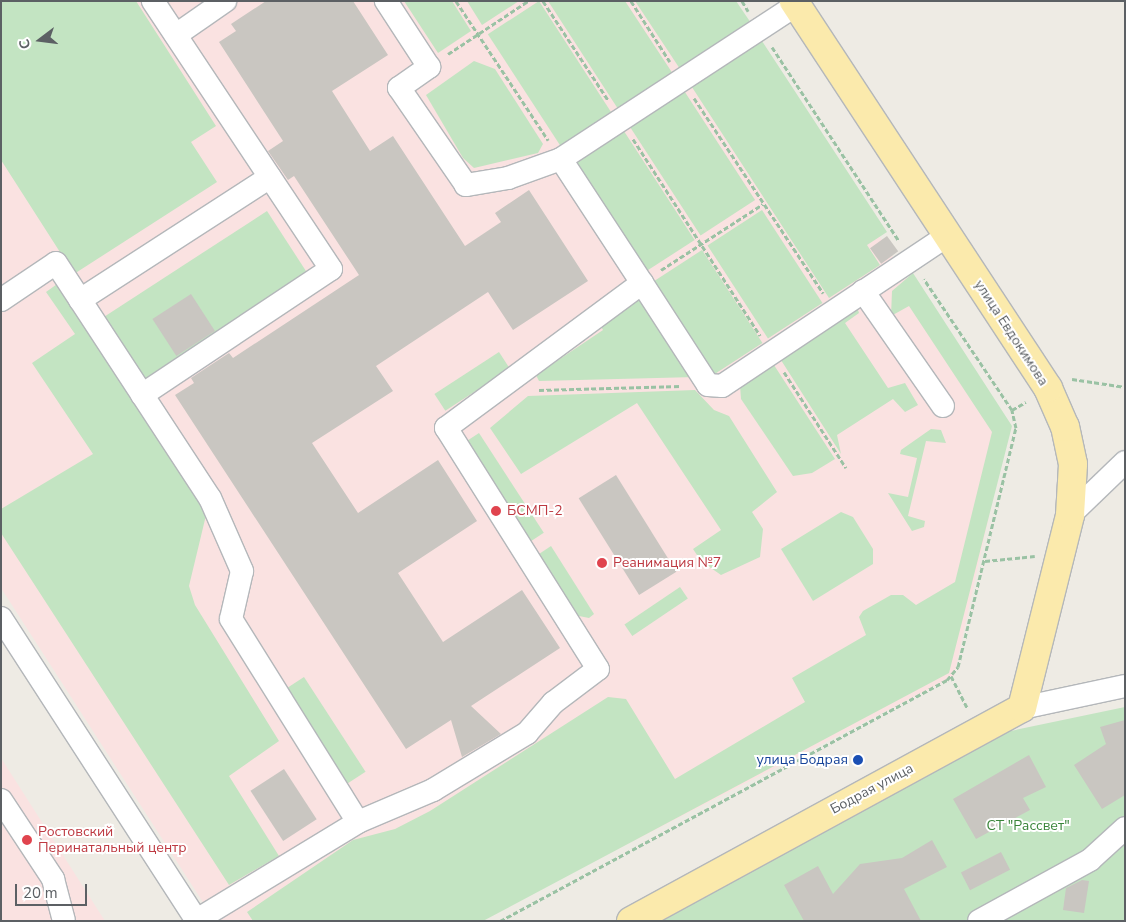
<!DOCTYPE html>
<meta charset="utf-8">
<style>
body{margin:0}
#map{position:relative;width:1126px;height:922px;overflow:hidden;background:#eeebe4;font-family:"Nunito Sans",sans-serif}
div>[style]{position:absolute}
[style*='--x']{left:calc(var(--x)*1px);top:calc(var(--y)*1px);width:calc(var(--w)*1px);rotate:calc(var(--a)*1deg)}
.medical>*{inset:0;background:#fae2e1}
.green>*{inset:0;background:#c3e4c2;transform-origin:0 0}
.building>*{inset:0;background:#c9c6c1;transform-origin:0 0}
.path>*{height:3px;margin-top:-1.5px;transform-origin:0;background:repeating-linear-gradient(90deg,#9ac2a4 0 5px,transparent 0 7.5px)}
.roads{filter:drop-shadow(1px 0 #b4b7ba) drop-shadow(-1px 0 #b4b7ba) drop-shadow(0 1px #b4b7ba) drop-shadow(0 -1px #b4b7ba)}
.minor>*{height:22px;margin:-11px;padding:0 11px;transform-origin:11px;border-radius:11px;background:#fff}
.major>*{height:28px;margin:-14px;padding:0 14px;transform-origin:14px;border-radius:14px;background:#fbeaac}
.dots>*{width:14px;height:14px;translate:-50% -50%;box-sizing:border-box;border:2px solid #fff;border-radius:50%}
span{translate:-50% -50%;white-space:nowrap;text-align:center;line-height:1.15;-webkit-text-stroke:4px #fff;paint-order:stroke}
.street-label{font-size:14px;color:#5c6064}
.health-label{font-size:14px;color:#be3a42}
.left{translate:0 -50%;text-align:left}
.transit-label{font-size:14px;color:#164399}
.right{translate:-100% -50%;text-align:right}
.park-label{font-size:14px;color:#3a853a}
.frame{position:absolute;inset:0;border:2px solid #5c6064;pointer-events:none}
.north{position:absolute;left:15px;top:15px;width:50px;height:50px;-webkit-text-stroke:4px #fff;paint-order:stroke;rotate:255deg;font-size:14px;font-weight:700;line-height:20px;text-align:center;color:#5c6064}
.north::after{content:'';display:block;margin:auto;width:18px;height:22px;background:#5c6064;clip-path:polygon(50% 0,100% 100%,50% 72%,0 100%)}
.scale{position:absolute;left:15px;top:884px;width:72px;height:22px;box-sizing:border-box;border:2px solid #5c6064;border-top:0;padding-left:6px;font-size:15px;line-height:18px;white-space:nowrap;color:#5c6064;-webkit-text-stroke:4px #fff;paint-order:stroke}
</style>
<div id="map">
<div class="medical">
<i style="clip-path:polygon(1px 1px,728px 1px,1007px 434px,954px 676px,478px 921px,215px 921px,1px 588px)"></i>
<i style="clip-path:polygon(1px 758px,105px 921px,1px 921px)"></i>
</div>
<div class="green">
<i style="clip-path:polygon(1px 1px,136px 1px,216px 126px,191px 142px,217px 182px,74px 274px,1px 160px)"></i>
<i style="clip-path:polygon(404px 1px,452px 1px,471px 31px,438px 53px)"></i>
<i style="clip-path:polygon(467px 1px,519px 1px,482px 25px)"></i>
<i style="left:539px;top:1px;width:137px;height:61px;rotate:57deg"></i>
<i style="clip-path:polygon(548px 1px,625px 1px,675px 77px,620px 112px)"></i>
<i style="clip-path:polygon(635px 1px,736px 1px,753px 26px,682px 72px)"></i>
<i style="clip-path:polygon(758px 35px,887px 232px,867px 245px,880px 265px,829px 298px,688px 81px)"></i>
<i style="clip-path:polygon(474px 61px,495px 69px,543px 144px,538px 153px,474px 168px,463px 158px,426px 95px)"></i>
<i style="left:681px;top:86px;width:136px;height:65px;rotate:57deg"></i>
<i style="left:620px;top:125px;width:137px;height:61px;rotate:57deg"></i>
<i style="left:762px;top:210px;width:111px;height:65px;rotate:57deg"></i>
<i style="left:267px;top:211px;width:76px;height:195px;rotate:57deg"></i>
<i style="left:702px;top:250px;width:111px;height:62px;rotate:57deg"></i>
<i style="clip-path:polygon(913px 273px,1012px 426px,949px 673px,483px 921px,253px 921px,247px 912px,353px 840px,395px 829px,430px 811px,608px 697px,626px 699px,675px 779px,805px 702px,792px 678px,866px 635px,859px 617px,863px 611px,891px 595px,903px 595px,916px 605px,955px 582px,992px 432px,909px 306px,891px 316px,892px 291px)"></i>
<i style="clip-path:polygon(60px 282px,208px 507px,189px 586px,195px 605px,279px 741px,229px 776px,279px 856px,229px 885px,1px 533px,1px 509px,93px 454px,32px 363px,75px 334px,46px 292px)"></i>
<i style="clip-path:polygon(639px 299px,651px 309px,696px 377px,539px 381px,536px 375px,603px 330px,598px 321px)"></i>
<i style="clip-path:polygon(857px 307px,859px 313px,845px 323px,888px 388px,905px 383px,918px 405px,905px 412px,893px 399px,837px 435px,841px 454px,779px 357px)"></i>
<i style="left:499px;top:352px;width:20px;height:77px;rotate:57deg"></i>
<i style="clip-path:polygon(772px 362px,835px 459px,812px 473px,793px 476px,741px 399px,740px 385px)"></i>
<i style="clip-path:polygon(695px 390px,714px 410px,729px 416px,777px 492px,752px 512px,763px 529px,760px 557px,721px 575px,701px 561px,693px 549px,721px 530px,637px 403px,521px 474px,490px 428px,528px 396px)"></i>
<i style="clip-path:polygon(931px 429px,941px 430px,946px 443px,926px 441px,908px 516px,925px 521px,924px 527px,912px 531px,888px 493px,908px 497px,917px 458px,900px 454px,901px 450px)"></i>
<i style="left:479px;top:433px;width:119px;height:20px;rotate:57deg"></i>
<i style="clip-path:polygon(841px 512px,853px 517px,873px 549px,873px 564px,813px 601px,781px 549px)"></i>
<i style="clip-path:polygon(551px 546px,594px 614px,589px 618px,574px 615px,536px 556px)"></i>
<i style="left:680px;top:587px;width:14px;height:67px;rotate:56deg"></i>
<i style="left:304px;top:677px;width:113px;height:22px;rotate:57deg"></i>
<i style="clip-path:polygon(1125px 707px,1125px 921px,662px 921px,996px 734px)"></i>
</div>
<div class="building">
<i style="clip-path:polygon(266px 1px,353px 1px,388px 55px,332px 91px,370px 151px,393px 136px,465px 246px,501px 222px,495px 213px,529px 190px,588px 281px,513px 330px,488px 292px,376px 366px,393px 391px,312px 443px,358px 513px,438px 460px,477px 521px,398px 573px,443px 642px,522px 590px,560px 648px,471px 706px,501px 734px,462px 757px,451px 720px,406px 749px,175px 395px,194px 383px,191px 378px,229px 353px,233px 358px,359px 275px,294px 176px,288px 180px,268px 151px,283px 141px,219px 42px,236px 31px,231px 24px)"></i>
<i style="left:887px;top:236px;width:19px;height:21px;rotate:54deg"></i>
<i style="left:191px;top:294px;width:44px;height:46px;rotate:57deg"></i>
<i style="left:616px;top:475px;width:114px;height:44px;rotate:58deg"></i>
<i style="clip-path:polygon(1125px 720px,1125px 795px,1102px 809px,1074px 765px,1106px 744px,1100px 727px)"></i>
<i style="clip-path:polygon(1029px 755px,1046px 787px,1023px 798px,1030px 810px,976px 839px,953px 799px)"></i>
<i style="left:284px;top:769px;width:60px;height:40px;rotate:57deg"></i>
<i style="clip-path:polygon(932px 840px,947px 867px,904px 889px,921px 921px,804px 921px,784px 885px,818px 866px,833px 894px,860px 864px,902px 858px)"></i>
<i style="left:1001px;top:852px;width:20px;height:45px;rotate:63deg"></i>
<i style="clip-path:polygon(1082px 880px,1089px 881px,1084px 913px,1063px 910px,1066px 888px)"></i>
</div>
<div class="path">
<i style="--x:456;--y:1;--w:167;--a:56.5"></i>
<i style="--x:543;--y:1;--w:118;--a:56.7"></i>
<i style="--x:631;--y:1;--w:72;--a:57.4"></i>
<i style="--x:742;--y:1;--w:12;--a:59"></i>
<i style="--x:772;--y:47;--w:232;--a:56.8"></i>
<i style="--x:448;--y:54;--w:96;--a:-33.5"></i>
<i style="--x:694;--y:98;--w:234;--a:56.5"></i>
<i style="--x:633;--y:139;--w:234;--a:57.1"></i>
<i style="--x:661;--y:270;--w:121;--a:-32.9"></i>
<i style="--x:784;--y:372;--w:114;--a:57.1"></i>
<i style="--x:1072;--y:379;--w:54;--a:8.6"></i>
<i style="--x:539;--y:390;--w:142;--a:-1.6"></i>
<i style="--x:1012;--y:410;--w:16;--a:-30"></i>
<i style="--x:985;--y:561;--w:50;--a:-5.7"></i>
<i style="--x:951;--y:676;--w:37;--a:63"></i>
<i style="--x:500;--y:921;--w:508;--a:-28.33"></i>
<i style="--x:947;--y:680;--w:17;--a:-50"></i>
<i style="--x:958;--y:667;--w:246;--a:-76.4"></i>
<i style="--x:1016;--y:428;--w:18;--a:-103"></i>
<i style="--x:1012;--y:410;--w:158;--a:-123.9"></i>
</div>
<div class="roads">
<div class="minor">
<i style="--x:176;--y:35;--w:60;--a:-34.8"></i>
<i style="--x:561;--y:159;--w:281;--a:-33.2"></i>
<i style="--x:642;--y:283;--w:121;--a:57.1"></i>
<i style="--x:708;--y:385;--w:14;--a:4"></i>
<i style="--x:722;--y:386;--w:270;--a:-33.7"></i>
<i style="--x:863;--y:291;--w:140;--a:55.2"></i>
<i style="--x:1;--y:300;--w:66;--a:-33.9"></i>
<i style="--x:56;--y:263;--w:281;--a:56.8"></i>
<i style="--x:210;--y:498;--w:80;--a:66.3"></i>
<i style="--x:242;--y:571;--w:49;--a:102.9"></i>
<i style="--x:231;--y:619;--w:239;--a:58"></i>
<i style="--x:80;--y:300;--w:226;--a:-32.9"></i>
<i style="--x:142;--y:395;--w:227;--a:-33.7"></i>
<i style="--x:331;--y:269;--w:322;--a:-123.6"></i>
<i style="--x:1070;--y:515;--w:76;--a:-43.9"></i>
<i style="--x:1;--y:618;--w:361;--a:57.1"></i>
<i style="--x:1022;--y:708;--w:105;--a:-12.1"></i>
<i style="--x:1;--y:800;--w:95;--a:56.6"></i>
<i style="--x:53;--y:879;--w:43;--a:75.3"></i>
<i style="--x:197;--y:920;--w:188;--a:-31.3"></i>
<i style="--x:358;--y:822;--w:82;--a:-23.1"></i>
<i style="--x:433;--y:790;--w:110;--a:-31.2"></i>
<i style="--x:527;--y:733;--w:40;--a:-49"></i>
<i style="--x:553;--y:703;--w:56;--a:-37.1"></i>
<i style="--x:598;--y:669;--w:285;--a:-122.2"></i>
<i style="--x:446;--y:428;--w:244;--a:-36.5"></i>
<i style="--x:642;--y:283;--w:148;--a:-123.2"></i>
<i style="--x:561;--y:159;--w:56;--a:160.3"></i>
<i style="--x:508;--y:178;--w:43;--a:170.5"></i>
<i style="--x:466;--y:185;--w:118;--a:-124.6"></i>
<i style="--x:399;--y:88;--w:37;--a:-35"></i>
<i style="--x:429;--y:67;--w:79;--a:-123.1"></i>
<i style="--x:979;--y:921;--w:127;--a:-28.8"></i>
<i style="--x:1090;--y:860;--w:47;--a:-42.4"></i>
</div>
<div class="major">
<i style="--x:631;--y:921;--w:445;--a:-28.6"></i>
<i style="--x:1022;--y:708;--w:199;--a:-76"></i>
<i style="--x:1070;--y:515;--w:51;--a:-86.6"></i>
<i style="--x:1073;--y:464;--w:38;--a:-102"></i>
<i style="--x:1065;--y:427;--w:43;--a:-113.6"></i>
<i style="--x:1048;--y:388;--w:463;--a:-123.3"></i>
</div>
</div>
<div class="dots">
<i style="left:496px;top:511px;background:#e0444e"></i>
<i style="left:602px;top:563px;background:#e0444e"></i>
<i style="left:858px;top:760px;background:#1a4fb4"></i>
<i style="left:27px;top:840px;background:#e0444e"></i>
</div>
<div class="street-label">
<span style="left:1011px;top:333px;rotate:57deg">улица Евдокимова</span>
<span style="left:872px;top:789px;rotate:-28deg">Бодрая улица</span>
</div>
<div class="health-label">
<span class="left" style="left:507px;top:511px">БСМП-2</span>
<span class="left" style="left:613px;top:563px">Реанимация №7</span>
<span class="left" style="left:38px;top:840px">Ростовский<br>Перинатальный центр</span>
</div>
<div class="transit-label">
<span class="right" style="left:848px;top:760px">улица Бодрая</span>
</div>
<div class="park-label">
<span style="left:1028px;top:826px">СТ "Рассвет"</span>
</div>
<div class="frame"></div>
<div class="north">С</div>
<div class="scale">20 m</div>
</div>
